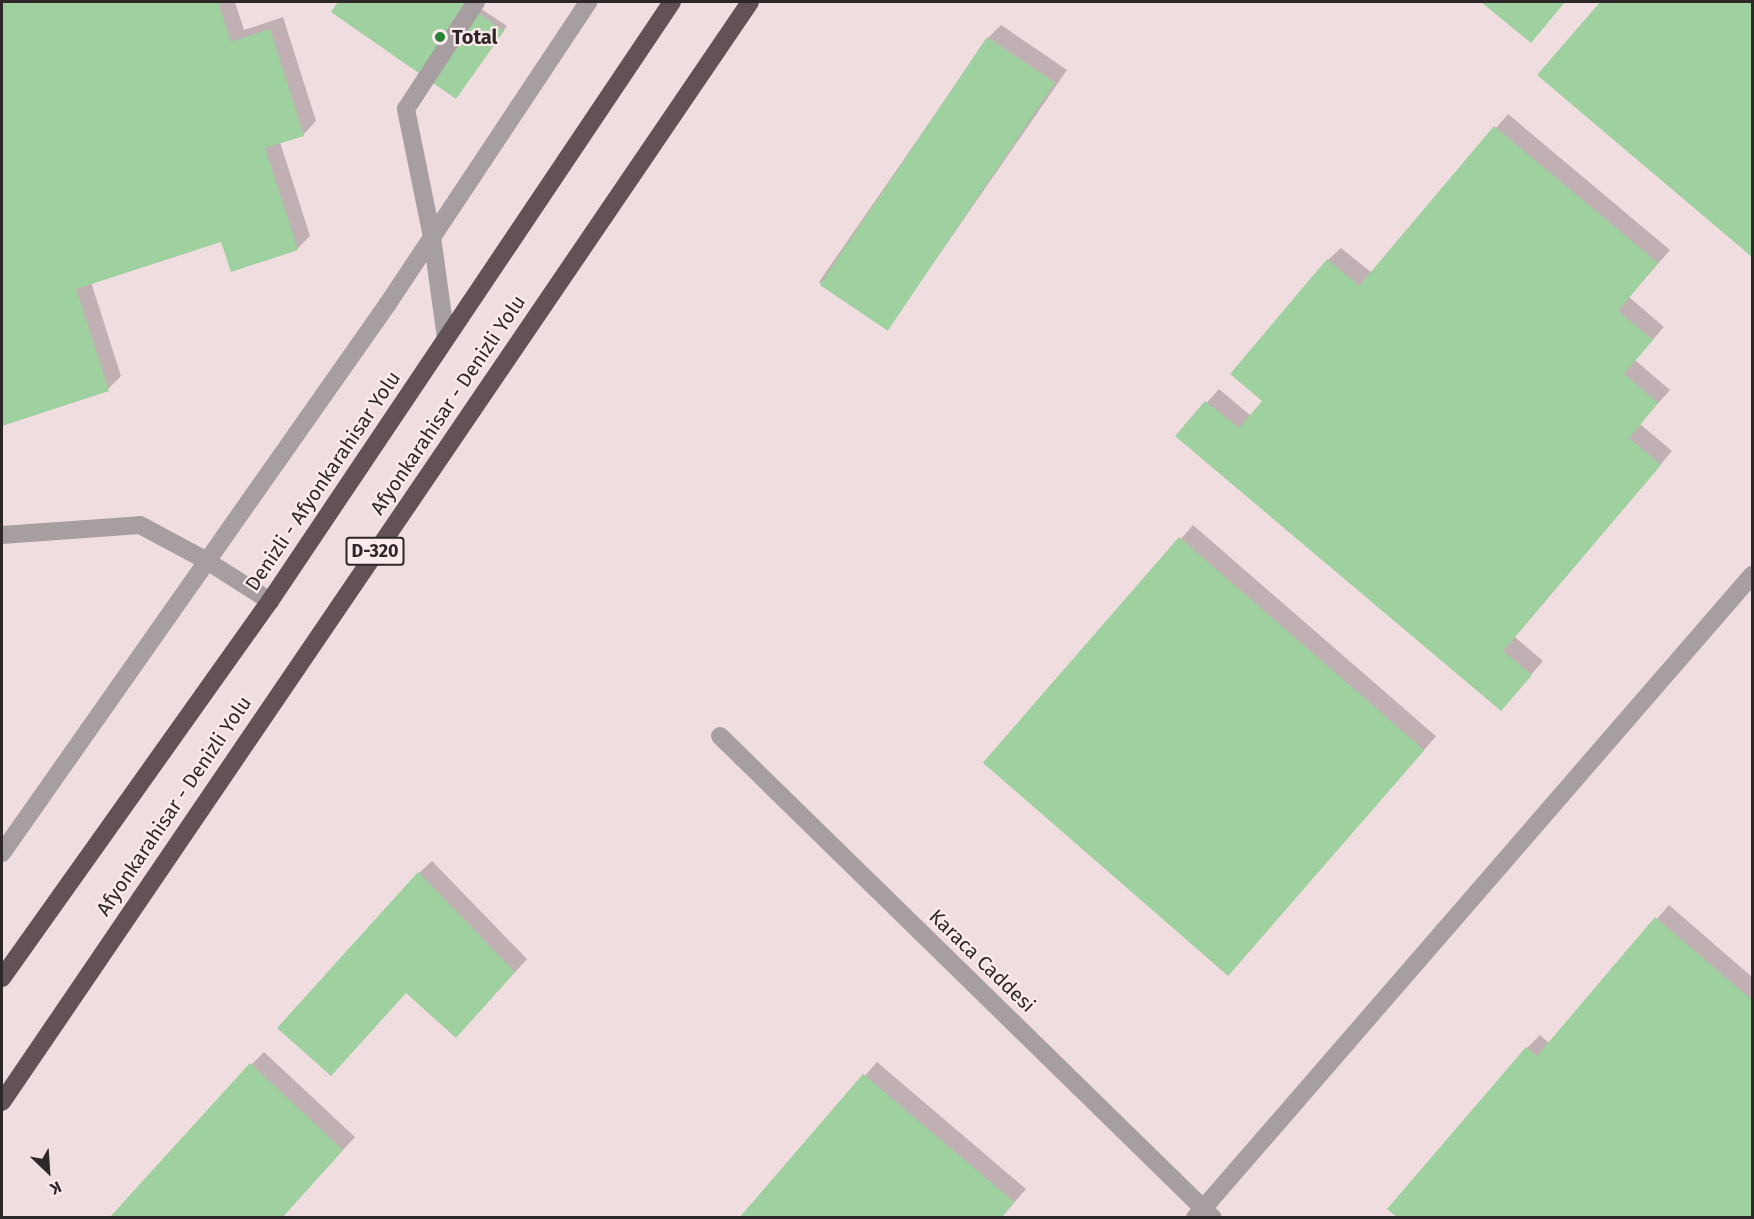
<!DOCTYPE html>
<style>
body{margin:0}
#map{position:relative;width:1754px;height:1219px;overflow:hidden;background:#f0dde0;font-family:"Fira Sans",sans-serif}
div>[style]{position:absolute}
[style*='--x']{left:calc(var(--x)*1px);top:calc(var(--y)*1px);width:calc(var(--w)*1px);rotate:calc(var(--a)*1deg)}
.shadow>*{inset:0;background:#0003;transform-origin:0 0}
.building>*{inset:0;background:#9ed19f;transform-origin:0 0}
.lane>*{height:18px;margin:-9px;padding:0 9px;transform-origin:9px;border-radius:9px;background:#a69ea0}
.street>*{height:18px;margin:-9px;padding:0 9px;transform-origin:9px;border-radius:9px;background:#a69ea0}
.highway>*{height:18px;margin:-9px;padding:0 9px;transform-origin:9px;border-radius:9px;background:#625255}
.dots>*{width:16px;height:16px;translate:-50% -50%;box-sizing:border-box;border:3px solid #fdeaed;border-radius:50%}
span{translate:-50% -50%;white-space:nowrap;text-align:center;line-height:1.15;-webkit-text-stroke:4.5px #fdeaed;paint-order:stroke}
.shield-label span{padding:2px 4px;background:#fdeaed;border:2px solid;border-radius:4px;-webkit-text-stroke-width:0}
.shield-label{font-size:18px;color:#2e2728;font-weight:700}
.poi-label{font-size:20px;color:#2e2728;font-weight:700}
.left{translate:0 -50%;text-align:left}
.street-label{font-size:20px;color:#2e2728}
.frame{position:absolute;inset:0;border:3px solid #2e2728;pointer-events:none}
.north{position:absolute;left:18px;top:1141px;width:60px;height:60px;-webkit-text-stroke:4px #fdeaed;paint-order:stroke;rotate:155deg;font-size:16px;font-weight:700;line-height:24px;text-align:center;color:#2e2728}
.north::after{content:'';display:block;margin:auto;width:21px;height:27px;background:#2e2728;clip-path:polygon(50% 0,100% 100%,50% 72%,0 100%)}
</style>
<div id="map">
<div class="shadow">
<i style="clip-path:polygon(2px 2px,235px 2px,244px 30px,283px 17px,316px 121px,304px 134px,280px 142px,310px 236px,297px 249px,222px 240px,91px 282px,121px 376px,108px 389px,2px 424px)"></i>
<i style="clip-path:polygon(340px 2px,471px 2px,507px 26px,456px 97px,333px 12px)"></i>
<i style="clip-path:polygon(1484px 2px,1565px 2px,1530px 41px)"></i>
<i style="clip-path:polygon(1602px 2px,1752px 2px,1752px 255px,1539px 75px)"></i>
<i style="clip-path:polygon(1001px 25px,1067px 70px,898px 314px,885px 327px,819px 282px,988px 38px)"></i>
<i style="clip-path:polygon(1508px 114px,1670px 250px,1629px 297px,1664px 327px,1635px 360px,1670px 390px,1640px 424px,1672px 451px,1515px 637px,1543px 661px,1501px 709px,1177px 436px,1219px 389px,1251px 416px,1264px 401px,1328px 260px,1341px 248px,1372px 273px)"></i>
<i style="left:1193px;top:525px;width:322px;height:316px;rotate:41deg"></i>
<i style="clip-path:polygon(432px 861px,527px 959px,469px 1023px,407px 992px,419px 873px)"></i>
<i style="clip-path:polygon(1669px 905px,1752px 977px,1752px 1218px,1400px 1218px,1527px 1048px,1540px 1035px,1549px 1043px)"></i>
<i style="clip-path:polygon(264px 1052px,355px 1137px,281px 1218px,251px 1065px)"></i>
<i style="clip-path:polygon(877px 1062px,1026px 1189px,1001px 1218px,741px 1218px)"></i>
</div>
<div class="building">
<i style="clip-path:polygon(2px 2px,218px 2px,231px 42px,270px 29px,304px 136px,265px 148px,298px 250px,231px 272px,221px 242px,76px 289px,109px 391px,2px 426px)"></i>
<i style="clip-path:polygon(338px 2px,462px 2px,504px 31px,456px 99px,331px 12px)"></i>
<i style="clip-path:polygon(1481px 2px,1565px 2px,1531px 43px)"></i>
<i style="clip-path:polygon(1600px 2px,1752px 2px,1752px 257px,1537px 75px)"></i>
<i style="left:987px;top:37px;width:82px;height:299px;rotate:34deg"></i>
<i style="clip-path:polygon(1494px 126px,1658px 263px,1618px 311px,1653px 340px,1624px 374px,1658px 403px,1629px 438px,1661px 465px,1503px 651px,1532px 675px,1501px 711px,1175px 436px,1205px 401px,1239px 428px,1262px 401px,1230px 374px,1327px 259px,1359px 286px)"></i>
<i style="left:1179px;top:537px;width:325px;height:299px;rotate:41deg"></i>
<i style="clip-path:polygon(418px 872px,515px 972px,456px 1038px,406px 993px,331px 1076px,277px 1028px)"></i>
<i style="clip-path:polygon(1655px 917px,1752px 1000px,1752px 1218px,1398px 1218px,1387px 1209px,1526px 1047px,1537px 1056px)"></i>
<i style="clip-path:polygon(250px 1063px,343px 1150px,282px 1218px,109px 1218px)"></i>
<i style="clip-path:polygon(863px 1074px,1014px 1202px,1001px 1218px,739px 1218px)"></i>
</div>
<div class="lane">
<i style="--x:446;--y:338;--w:102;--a:-97.9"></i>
<i style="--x:432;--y:237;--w:131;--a:-101.5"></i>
<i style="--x:406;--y:109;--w:128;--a:-56.8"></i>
<i style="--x:2;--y:535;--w:138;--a:-4.1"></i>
<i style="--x:140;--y:525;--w:76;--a:28.2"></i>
</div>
<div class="street">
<i style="--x:207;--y:561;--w:75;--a:32.4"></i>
<i style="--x:720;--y:736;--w:689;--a:44.35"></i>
<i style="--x:2;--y:853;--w:670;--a:-54.91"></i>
<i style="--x:387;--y:305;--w:364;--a:-56.4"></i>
<i style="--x:1195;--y:1218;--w:851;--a:-49.1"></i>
</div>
<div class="highway">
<i style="--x:2;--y:978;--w:463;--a:-54.6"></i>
<i style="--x:270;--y:601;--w:721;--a:-56.13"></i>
<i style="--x:2;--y:1102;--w:1330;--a:-55.78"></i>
</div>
<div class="dots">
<i style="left:440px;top:37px;background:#288334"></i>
</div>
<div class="shield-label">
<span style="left:375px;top:551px">D-320</span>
</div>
<div class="poi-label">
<span class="left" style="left:452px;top:37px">Total</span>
</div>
<div class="street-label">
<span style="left:448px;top:405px;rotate:-56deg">Afyonkarahisar - Denizli Yolu</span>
<span style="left:323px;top:481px;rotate:-56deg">Denizli - Afyonkarahisar Yolu</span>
<span style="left:174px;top:806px;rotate:-56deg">Afyonkarahisar - Denizli Yolu</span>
<span style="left:982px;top:961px;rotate:44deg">Karaca Caddesi</span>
</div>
<div class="frame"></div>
<div class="north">K</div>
</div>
